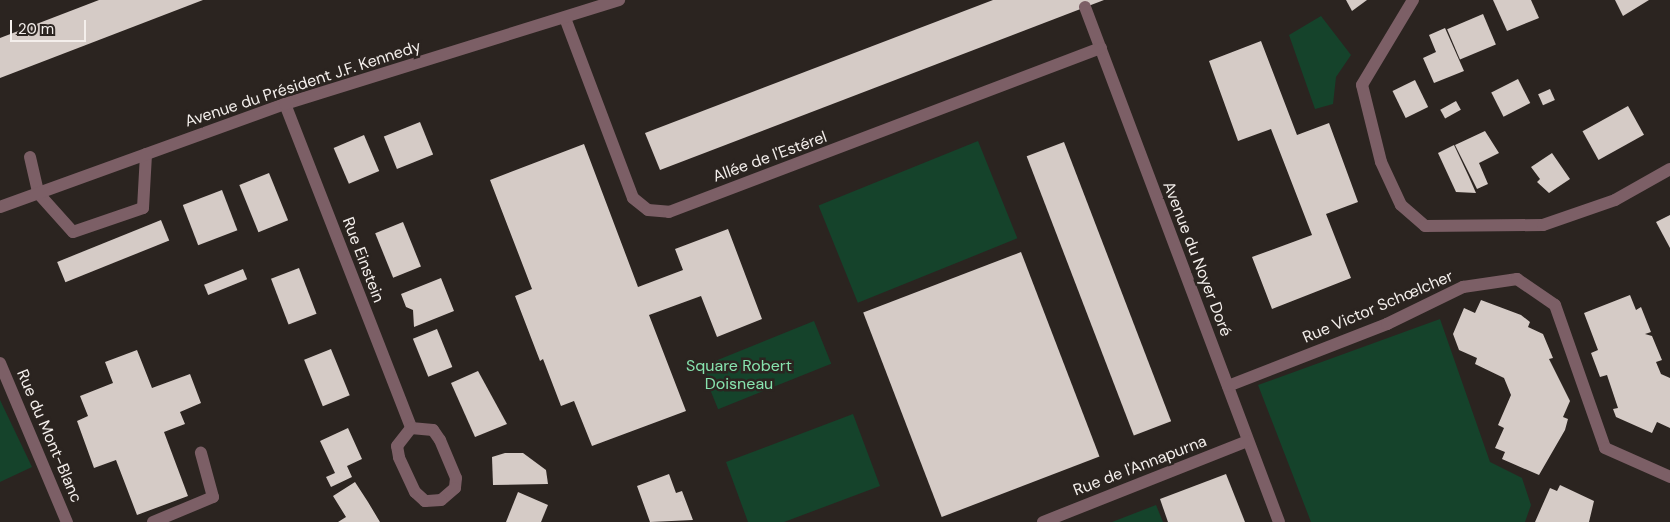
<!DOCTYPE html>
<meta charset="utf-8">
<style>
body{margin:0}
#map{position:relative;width:1670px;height:522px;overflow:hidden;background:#2b2420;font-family:"DM Sans",sans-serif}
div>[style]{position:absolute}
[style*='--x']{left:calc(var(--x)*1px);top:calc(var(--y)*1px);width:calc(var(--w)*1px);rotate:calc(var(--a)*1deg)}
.green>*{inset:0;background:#15432b;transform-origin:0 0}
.building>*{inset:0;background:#d5cbc6;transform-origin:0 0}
.service>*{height:12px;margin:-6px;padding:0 6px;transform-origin:6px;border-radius:6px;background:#7c5f66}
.minor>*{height:12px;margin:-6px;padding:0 6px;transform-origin:6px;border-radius:6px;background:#7c5f66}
.tertiary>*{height:12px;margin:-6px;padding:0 6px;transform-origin:6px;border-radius:6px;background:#7c5f66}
span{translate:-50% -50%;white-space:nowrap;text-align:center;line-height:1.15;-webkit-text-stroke:5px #2b2420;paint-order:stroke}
.street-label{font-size:16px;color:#f4efec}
.park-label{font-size:16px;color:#87e3ae}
.scale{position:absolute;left:10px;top:20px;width:76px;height:22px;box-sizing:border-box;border:2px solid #f4efec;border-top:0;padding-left:6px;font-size:15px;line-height:18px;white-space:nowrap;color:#f4efec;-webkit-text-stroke:4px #2b2420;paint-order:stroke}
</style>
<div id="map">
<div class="green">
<i style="clip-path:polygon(1321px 16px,1351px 55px,1336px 77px,1333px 104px,1315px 109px,1289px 35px)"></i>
<i style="left:978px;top:141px;width:105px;height:172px;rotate:68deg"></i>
<i style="clip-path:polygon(1440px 319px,1490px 462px,1522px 478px,1531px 505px,1525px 522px,1311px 522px,1258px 385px)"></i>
<i style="left:814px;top:321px;width:46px;height:122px;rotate:68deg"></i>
<i style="clip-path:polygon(0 400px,32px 467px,0 482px)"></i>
<i style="clip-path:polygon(853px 414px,880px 486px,784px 522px,748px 522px,726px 462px)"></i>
<i style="clip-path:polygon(1156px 505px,1163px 522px,1112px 522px)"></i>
</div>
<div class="building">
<i style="clip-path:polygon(99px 0,203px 0,0 78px,0 38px)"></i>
<i style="clip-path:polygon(993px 0,1104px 0,660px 170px,645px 133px)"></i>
<i style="clip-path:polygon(1346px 0,1367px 0,1352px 11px)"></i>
<i style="clip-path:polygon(1493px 0,1531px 0,1539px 18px,1507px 31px)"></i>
<i style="clip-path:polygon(1615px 0,1649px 0,1623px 16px)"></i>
<i style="left:1483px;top:14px;width:33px;height:39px;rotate:67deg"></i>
<i style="clip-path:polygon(1445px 28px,1464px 71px,1434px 83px,1423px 58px,1436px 52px,1429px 35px)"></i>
<i style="clip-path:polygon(1261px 41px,1297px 135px,1329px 123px,1358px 202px,1326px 214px,1351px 278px,1272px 309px,1252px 257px,1312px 235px,1271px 129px,1238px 141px,1209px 61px)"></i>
<i style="left:1518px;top:79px;width:27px;height:30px;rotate:63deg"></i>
<i style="left:1415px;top:80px;width:30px;height:25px;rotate:64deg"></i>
<i style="left:1550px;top:89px;width:12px;height:13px;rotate:66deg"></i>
<i style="left:1456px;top:101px;width:10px;height:18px;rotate:61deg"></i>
<i style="left:1628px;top:106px;width:33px;height:52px;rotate:61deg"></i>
<i style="left:420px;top:122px;width:35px;height:39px;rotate:68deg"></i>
<i style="clip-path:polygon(1485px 131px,1499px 153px,1479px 163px,1488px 184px,1477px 189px,1455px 145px)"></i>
<i style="left:364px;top:135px;width:39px;height:33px;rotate:67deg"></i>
<i style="left:1064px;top:142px;width:299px;height:40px;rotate:69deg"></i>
<i style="clip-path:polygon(584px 144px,638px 287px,683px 270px,675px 249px,728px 229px,762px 319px,717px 337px,701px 296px,649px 315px,686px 411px,592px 446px,574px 401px,561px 406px,543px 359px,540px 361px,515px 296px,532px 289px,490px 180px)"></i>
<i style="clip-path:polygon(1454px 145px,1469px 177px,1476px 193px,1456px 192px,1438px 153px)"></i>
<i style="clip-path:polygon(1552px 153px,1570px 179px,1549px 193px,1537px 182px,1540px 179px,1531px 167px)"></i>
<i style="left:269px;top:173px;width:51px;height:32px;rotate:68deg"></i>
<i style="left:222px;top:190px;width:43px;height:42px;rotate:69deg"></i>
<i style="clip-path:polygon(1670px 215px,1670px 248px,1656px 222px)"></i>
<i style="left:161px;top:220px;width:22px;height:112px;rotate:68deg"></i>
<i style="left:403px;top:222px;width:48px;height:30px;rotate:68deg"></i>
<i style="left:1021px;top:252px;width:219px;height:169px;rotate:69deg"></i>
<i style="left:299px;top:268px;width:49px;height:30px;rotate:69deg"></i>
<i style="left:243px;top:269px;width:11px;height:42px;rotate:68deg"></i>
<i style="clip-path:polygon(441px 278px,454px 311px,414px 327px,413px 310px,406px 307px,401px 294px)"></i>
<i style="clip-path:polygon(1630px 295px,1636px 310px,1641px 307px,1651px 332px,1645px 334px,1652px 336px,1662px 360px,1656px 362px,1661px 374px,1670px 378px,1670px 428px,1657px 422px,1652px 433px,1616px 417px,1613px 409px,1618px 408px,1607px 375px,1600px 377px,1591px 353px,1598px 350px,1584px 313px)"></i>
<i style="clip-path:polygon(1481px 300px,1521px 315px,1530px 322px,1528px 327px,1543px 334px,1553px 358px,1549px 359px,1570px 401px,1563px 417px,1568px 419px,1565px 430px,1539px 475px,1502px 459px,1505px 452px,1495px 448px,1504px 428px,1498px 425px,1511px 395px,1504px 378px,1475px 364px,1477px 358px,1459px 350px,1453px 334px,1464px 308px,1475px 313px)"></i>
<i style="left:437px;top:329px;width:41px;height:26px;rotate:68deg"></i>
<i style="left:331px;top:349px;width:50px;height:29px;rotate:68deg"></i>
<i style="clip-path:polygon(137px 350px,152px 388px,190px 374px,201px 403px,180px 412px,185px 424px,164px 432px,188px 496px,137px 515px,116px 460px,94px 468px,77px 421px,88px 416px,80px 396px,113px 383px,105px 362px)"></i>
<i style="clip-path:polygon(478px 371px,507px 424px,475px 437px,451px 383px)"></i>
<i style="clip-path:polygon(348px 428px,362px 459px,347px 466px,352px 477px,331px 487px,326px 477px,335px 473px,320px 441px)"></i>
<i style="clip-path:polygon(505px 453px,523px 453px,546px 470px,548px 484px,493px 485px,492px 457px)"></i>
<i style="clip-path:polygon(669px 474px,676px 493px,682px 491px,693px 520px,650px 522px,637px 486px)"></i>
<i style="clip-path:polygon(1226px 474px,1245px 522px,1168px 522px,1160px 499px)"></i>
<i style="clip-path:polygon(355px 482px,368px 502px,380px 522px,338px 522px,346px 517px,333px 496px)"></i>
<i style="clip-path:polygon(1560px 485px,1594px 501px,1589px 522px,1535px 522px,1550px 488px,1557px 491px)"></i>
<i style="clip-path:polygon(518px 492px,548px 505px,541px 522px,506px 522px)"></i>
</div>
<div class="service">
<i style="--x:30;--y:157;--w:37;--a:77"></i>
<i style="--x:38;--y:193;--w:52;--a:48.1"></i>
<i style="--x:73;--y:232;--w:74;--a:-18.9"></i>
<i style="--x:143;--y:208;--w:54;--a:-86.8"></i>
<i style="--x:153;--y:522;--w:65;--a:-22.6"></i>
<i style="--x:213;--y:497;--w:46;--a:-105.3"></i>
</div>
<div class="minor">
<i style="--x:1413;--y:0;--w:99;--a:121"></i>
<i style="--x:1362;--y:85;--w:79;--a:76.1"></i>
<i style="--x:1381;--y:162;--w:47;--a:65.1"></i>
<i style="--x:1401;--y:205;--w:32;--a:41"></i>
<i style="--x:1425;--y:226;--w:118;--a:-0.5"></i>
<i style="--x:1543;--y:225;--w:76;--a:-19.1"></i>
<i style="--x:1615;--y:200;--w:63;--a:-29.4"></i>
<i style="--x:1085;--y:7;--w:550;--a:69.36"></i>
<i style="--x:565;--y:18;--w:192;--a:69.3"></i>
<i style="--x:633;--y:198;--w:19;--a:39"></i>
<i style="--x:648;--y:210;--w:21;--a:5"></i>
<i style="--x:669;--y:212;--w:462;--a:-20.8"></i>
<i style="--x:285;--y:104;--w:348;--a:68.7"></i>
<i style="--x:0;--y:363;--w:173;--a:67.2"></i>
<i style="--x:1228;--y:386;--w:171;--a:-21.3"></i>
<i style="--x:1387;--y:324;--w:85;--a:-26"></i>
<i style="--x:1463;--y:287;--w:55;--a:-8.4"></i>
<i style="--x:1517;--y:279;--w:46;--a:34.4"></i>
<i style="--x:1555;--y:305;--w:151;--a:70.7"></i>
<i style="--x:1605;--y:448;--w:71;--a:24"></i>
<i style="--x:411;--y:428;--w:22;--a:5"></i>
<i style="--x:433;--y:430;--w:12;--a:55"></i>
<i style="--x:440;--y:440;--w:41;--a:67.2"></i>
<i style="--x:456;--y:478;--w:10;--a:96"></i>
<i style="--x:455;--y:488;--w:18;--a:139"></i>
<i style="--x:441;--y:500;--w:16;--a:176"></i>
<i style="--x:425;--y:501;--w:13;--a:-138"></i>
<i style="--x:415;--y:492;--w:38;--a:-115"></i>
<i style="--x:399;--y:457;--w:11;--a:-100"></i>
<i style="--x:397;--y:446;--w:23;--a:-52"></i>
<i style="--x:1043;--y:522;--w:220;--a:-21.6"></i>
</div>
<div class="tertiary">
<i style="--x:0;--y:207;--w:303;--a:-19.9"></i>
<i style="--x:285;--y:104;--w:350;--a:-17.3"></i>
</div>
<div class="street-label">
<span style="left:303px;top:84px;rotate:-18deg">Avenue du Président J.F. Kennedy</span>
<span style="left:770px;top:157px;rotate:-20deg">Allée de l'Estérel</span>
<span style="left:1197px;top:259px;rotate:69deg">Avenue du Noyer Doré</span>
<span style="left:363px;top:260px;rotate:69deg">Rue Einstein</span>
<span style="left:1378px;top:307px;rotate:-23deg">Rue Victor Schœlcher</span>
<span style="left:49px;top:436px;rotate:67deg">Rue du Mont-Blanc</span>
<span style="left:1140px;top:466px;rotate:-21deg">Rue de l'Annapurna</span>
</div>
<div class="park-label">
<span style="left:739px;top:375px">Square Robert<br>Doisneau</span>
</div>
<div class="scale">20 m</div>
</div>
